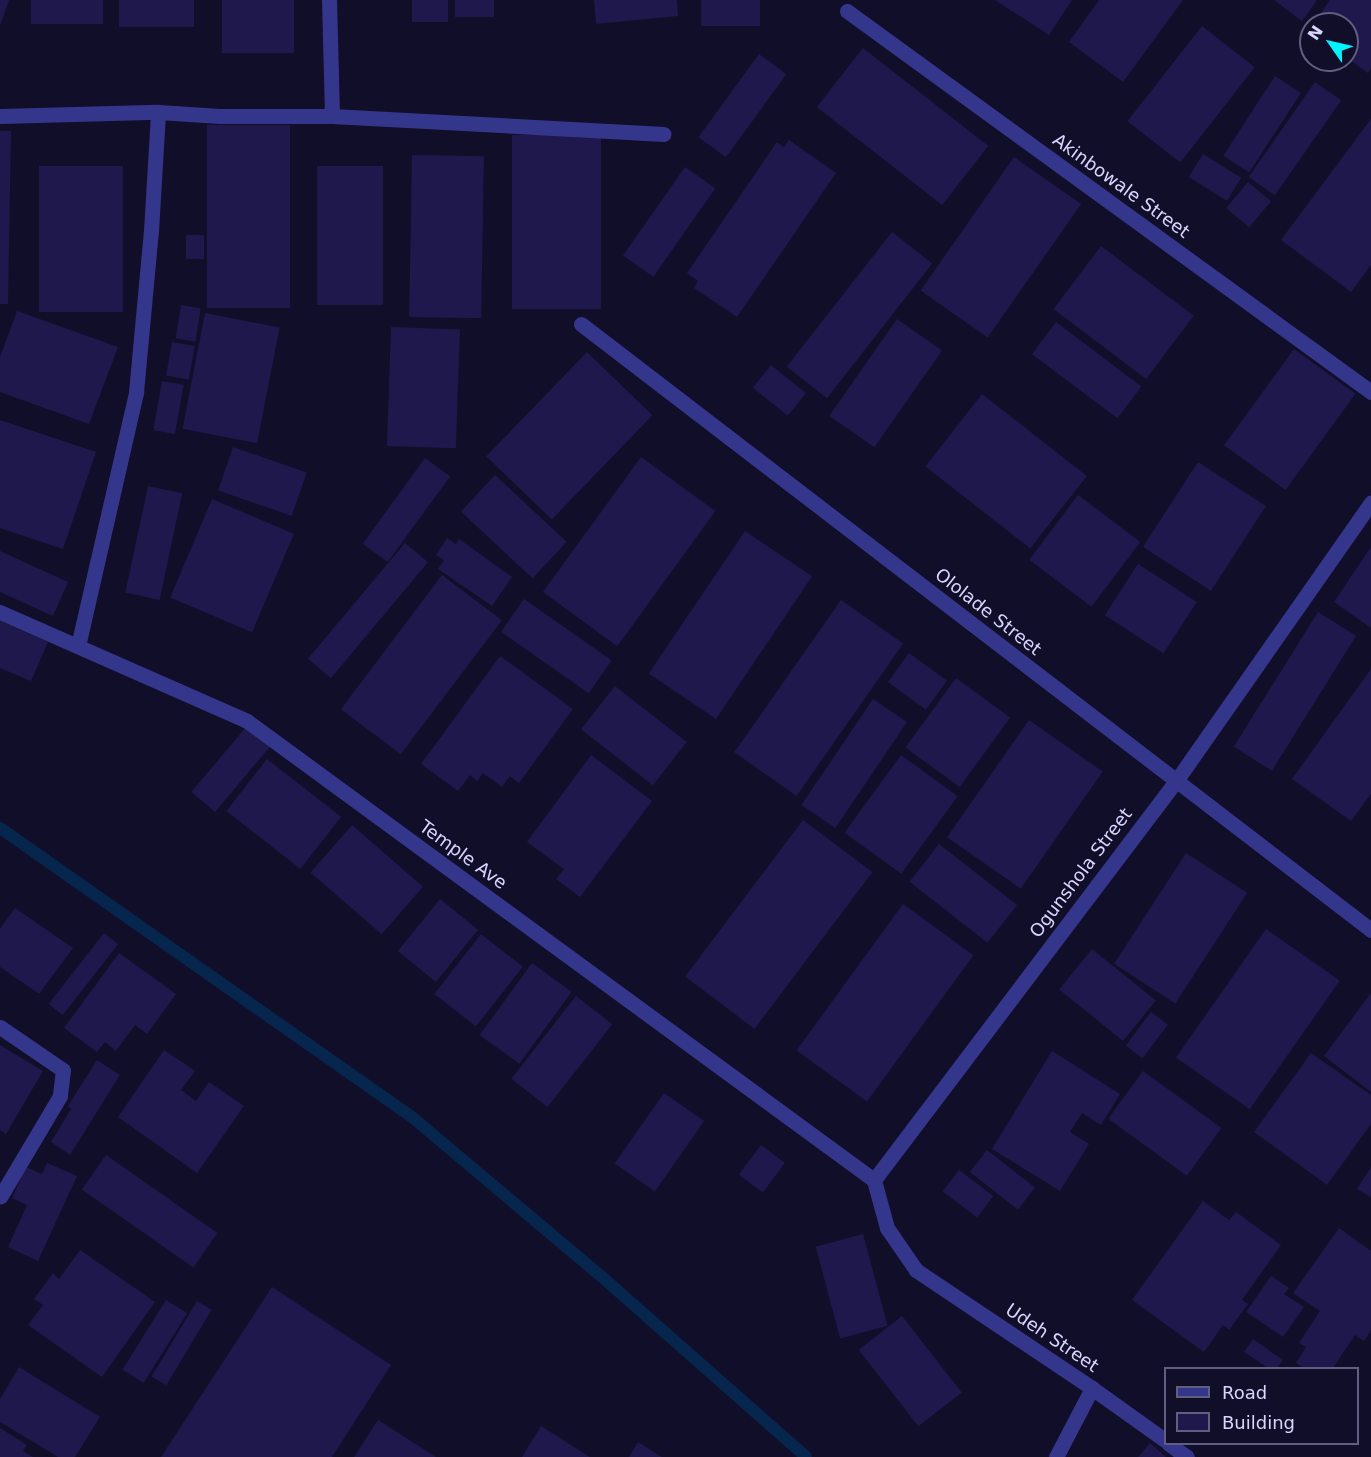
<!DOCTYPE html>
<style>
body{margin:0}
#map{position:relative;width:1371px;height:1457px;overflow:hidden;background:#110e29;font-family:"DejaVu Sans",sans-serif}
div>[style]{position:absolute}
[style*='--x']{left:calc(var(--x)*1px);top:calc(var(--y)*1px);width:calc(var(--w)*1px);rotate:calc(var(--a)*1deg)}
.stream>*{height:12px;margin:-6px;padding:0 6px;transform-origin:6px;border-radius:6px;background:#07264e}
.building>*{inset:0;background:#1f184c;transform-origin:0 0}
.minor>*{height:15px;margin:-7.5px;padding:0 7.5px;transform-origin:7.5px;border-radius:7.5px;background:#34368c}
span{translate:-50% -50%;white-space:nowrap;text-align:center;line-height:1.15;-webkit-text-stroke:4.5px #110e29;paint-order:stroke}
.street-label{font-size:18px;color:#d8d6ff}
.legend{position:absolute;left:1164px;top:1367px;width:195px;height:78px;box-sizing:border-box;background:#110e29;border:2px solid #615e7f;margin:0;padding:8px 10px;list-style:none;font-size:18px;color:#d8d6ff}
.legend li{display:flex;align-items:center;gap:12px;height:30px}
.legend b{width:30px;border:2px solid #615e7f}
.north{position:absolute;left:1299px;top:12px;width:60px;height:60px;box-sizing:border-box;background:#110e29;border:2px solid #615e7f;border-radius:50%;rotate:304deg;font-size:16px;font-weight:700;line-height:24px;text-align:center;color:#d8d6ff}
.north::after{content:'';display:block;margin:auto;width:21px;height:27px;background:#02f5ff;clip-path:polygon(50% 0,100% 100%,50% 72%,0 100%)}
</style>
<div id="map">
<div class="stream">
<i style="--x:0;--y:828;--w:503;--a:35.05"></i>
<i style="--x:412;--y:1117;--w:247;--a:40.1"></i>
<i style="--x:601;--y:1276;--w:273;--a:41.4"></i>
</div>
<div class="building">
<i style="clip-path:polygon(0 0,9px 0,0 26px)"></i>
<i style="left:31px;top:0;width:72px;height:24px"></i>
<i style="left:119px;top:0;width:75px;height:27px"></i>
<i style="left:222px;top:0;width:72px;height:53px"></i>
<i style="left:412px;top:0;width:36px;height:22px"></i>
<i style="left:455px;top:0;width:39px;height:17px"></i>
<i style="clip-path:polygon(594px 0,677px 0,678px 16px,596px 24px)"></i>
<i style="left:701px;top:0;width:59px;height:26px"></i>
<i style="clip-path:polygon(995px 0,1072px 0,1049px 35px)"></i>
<i style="clip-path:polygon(1099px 0,1183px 0,1123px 82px,1069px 42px)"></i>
<i style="clip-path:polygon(1274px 0,1317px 0,1302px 21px)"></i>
<i style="clip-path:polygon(1330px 0,1371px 0,1371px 68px,1368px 73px,1347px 58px,1347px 24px,1313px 24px)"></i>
<i style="left:1202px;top:26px;width:67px;height:121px;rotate:38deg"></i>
<i style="left:863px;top:48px;width:159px;height:75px;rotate:38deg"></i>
<i style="left:759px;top:54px;width:34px;height:103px;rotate:36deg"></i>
<i style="left:1275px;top:76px;width:31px;height:95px;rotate:33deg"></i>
<i style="left:1315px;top:82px;width:32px;height:116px;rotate:35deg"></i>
<i style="clip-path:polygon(1371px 119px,1371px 265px,1351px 292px,1281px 240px)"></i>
<i style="left:207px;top:125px;width:83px;height:183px"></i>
<i style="clip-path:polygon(0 131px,11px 131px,8px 304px,0 304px)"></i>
<i style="left:512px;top:135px;width:89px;height:174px"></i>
<i style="clip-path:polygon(789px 140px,836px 173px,737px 317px,694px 288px,698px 281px,687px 273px,777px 142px,784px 147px)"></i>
<i style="left:1203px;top:154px;width:45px;height:27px;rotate:32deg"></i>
<i style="left:412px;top:155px;width:72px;height:162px;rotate:1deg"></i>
<i style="left:1014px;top:157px;width:82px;height:163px;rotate:35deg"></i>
<i style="left:39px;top:166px;width:84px;height:146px"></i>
<i style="left:317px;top:166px;width:66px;height:139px"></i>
<i style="left:685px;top:167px;width:37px;height:108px;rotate:35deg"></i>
<i style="left:1248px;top:182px;width:30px;height:34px;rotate:40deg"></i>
<i style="left:892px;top:232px;width:51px;height:171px;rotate:38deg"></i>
<i style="left:186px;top:235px;width:18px;height:24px"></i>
<i style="left:1101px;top:246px;width:116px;height:79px;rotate:37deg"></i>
<i style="left:181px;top:305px;width:20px;height:34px;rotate:9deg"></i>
<i style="clip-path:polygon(17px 311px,118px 347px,89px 424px,0 392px,0 357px)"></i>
<i style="left:205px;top:313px;width:76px;height:118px;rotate:11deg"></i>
<i style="left:897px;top:319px;width:55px;height:118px;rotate:35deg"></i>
<i style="left:1056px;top:322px;width:107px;height:40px;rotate:37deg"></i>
<i style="left:391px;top:327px;width:69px;height:119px;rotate:2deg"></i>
<i style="left:172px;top:342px;width:23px;height:34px;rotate:10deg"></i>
<i style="left:1294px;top:349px;width:76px;height:119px;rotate:36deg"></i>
<i style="left:587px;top:352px;width:91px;height:145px;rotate:44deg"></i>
<i style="left:771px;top:365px;width:45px;height:29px;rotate:39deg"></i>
<i style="left:162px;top:381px;width:22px;height:50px;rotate:10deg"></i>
<i style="left:982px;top:394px;width:133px;height:92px;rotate:38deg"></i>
<i style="clip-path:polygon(0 420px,96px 452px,63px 549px,0 528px)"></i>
<i style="left:233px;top:447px;width:78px;height:46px;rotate:19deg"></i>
<i style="left:641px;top:457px;width:92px;height:167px;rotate:36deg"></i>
<i style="left:425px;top:458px;width:31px;height:106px;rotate:36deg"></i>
<i style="left:1198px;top:462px;width:81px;height:101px;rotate:33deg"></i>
<i style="left:495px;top:475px;width:98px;height:50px;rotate:43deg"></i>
<i style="left:148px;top:486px;width:35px;height:109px;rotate:12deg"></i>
<i style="left:1078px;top:495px;width:78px;height:81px;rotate:37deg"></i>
<i style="left:212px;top:499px;width:89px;height:107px;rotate:23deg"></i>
<i style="left:745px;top:531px;width:81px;height:172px;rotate:34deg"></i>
<i style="clip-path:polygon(447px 538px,456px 544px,459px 539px,512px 577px,492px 606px,438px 569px,444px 560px,436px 555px)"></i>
<i style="left:405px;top:543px;width:30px;height:151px;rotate:40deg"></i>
<i style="clip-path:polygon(1371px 547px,1371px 628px,1334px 602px)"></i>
<i style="clip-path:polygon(0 551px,68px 582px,53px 616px,0 592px)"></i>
<i style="left:1138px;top:564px;width:70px;height:61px;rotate:33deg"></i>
<i style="left:442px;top:575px;width:75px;height:168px;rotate:37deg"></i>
<i style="left:524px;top:599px;width:107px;height:40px;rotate:35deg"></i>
<i style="left:841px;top:600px;width:76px;height:186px;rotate:35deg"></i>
<i style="left:1318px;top:612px;width:45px;height:159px;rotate:32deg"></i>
<i style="clip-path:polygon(0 621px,48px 642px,31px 681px,0 668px)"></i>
<i style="left:909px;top:653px;width:47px;height:36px;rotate:36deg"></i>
<i style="clip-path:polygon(500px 656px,573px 709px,519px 783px,510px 776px,502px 787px,483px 773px,477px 781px,470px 775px,458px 791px,421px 764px)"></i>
<i style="clip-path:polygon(1371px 669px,1371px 794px,1351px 821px,1292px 779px)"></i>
<i style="left:956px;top:678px;width:67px;height:86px;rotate:36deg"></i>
<i style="left:615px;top:686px;width:91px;height:55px;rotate:38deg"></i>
<i style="left:873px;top:699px;width:41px;height:128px;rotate:34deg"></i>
<i style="left:1029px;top:720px;width:90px;height:143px;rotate:35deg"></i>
<i style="left:246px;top:727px;width:31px;height:85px;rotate:40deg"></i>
<i style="clip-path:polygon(591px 755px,652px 801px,580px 897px,556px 879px,564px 869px,527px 842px)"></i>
<i style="left:901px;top:755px;width:70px;height:96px;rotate:36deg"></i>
<i style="left:267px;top:759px;width:94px;height:66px;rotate:38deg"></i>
<i style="left:803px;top:820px;width:87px;height:196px;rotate:37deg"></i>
<i style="left:352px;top:825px;width:94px;height:63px;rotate:41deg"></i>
<i style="left:939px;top:844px;width:99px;height:48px;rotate:38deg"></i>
<i style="left:1186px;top:853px;width:73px;height:132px;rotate:33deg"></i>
<i style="left:440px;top:899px;width:49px;height:67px;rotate:39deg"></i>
<i style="left:903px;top:904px;width:87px;height:181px;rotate:36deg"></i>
<i style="clip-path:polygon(15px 908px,73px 948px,39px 994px,0 967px,0 929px)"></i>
<i style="left:1266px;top:929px;width:90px;height:157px;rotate:35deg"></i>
<i style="left:104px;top:933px;width:18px;height:90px;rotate:38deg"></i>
<i style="left:481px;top:934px;width:53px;height:76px;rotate:38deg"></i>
<i style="left:1092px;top:949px;width:82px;height:52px;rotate:39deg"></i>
<i style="clip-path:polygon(119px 953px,176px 994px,147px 1034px,135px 1025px,116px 1051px,105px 1042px,97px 1052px,64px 1028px)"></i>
<i style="left:532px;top:963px;width:49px;height:89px;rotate:36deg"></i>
<i style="clip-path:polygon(1371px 993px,1371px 1092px,1324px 1056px)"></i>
<i style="left:576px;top:996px;width:46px;height:105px;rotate:38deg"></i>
<i style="left:1151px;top:1012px;width:21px;height:42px;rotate:37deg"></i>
<i style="clip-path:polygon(0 1045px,43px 1071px,6px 1134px,0 1130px)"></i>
<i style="clip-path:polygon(164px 1050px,195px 1071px,181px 1090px,196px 1101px,209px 1082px,244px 1106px,197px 1173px,118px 1117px)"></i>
<i style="clip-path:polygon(1052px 1051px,1120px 1094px,1101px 1125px,1082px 1113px,1070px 1132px,1089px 1144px,1060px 1191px,992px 1149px)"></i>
<i style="clip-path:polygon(1311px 1053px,1371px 1095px,1371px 1124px,1327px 1185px,1254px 1132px)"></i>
<i style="clip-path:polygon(97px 1060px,120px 1075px,70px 1155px,51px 1142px,71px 1109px,68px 1106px)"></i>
<i style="left:1143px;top:1071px;width:97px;height:59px;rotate:36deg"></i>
<i style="left:664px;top:1093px;width:49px;height:86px;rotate:35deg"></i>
<i style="left:761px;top:1145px;width:30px;height:37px;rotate:37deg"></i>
<i style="left:987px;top:1150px;width:61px;height:28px;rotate:38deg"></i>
<i style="left:106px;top:1155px;width:136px;height:42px;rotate:35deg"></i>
<i style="clip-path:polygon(47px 1163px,77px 1176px,38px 1261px,8px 1247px,27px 1205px,12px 1198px,26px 1167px,42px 1174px)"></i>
<i style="clip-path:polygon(1371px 1167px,1371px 1197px,1357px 1189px)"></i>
<i style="left:959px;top:1170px;width:43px;height:27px;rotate:37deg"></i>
<i style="clip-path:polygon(1203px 1201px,1229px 1220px,1236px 1212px,1281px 1245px,1242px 1300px,1248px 1304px,1229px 1330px,1223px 1325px,1204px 1352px,1132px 1300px)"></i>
<i style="clip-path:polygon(1339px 1228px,1371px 1251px,1371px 1330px,1364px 1341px,1355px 1335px,1333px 1368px,1304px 1368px,1296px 1363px,1306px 1347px,1299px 1343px,1320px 1311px,1293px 1293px)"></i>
<i style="left:863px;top:1234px;width:95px;height:49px;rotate:75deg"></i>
<i style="clip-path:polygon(80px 1250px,155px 1302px,102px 1377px,28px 1325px,43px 1305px,34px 1299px,53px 1273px,59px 1279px)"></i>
<i style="clip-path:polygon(1271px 1276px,1289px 1288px,1284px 1294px,1304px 1307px,1283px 1337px,1246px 1312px)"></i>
<i style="clip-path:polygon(272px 1287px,391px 1365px,332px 1457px,161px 1457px)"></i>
<i style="left:166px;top:1300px;width:25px;height:82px;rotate:32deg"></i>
<i style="left:197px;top:1301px;width:17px;height:88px;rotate:31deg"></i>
<i style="left:902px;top:1316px;width:97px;height:55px;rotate:52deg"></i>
<i style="clip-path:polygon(1253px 1339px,1283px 1360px,1277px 1368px,1268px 1368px,1244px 1352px)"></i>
<i style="clip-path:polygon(19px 1367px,100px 1417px,75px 1457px,58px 1457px,0 1422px,0 1399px)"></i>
<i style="clip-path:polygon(378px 1420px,436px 1457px,354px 1457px)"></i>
<i style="clip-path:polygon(541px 1426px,590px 1457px,522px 1457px)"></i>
<i style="clip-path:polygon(0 1428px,27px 1445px,23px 1451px,33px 1457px,0 1457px)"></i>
<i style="clip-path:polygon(638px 1442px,662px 1457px,629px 1457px)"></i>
<i style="clip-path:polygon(1150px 1443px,1166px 1457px,1138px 1457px)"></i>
</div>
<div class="minor">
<i style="--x:329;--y:0;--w:116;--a:88.5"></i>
<i style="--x:847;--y:11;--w:648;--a:36.02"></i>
<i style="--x:0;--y:116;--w:158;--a:-1.5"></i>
<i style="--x:158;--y:112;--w:62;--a:3.7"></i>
<i style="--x:220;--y:116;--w:112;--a:0"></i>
<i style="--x:332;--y:116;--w:332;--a:3.1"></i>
<i style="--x:581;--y:324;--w:996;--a:37.49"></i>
<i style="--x:0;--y:612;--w:270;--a:23.8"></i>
<i style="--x:247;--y:721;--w:777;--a:36.21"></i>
<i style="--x:78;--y:646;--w:261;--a:-77.1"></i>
<i style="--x:136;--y:392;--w:162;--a:-84.7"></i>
<i style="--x:151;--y:231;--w:119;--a:-86.6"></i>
<i style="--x:0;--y:1027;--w:76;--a:34.3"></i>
<i style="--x:63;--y:1070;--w:26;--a:97"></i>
<i style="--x:60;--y:1096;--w:117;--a:120.7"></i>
<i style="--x:1166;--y:1441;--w:91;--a:-144.4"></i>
<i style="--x:1092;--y:1388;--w:212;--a:-146.2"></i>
<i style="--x:916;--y:1270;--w:51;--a:-124.6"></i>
<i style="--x:887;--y:1228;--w:50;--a:-105.2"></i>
<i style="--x:874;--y:1180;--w:500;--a:-52.88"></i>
<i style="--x:1176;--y:781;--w:340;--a:-55"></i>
<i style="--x:1169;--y:1444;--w:22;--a:36"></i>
<i style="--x:1056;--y:1457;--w:78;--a:-62.4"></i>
</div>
<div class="street-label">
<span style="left:1121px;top:186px;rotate:36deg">Akinbowale Street</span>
<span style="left:988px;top:612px;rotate:38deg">Ololade Street</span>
<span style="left:463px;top:855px;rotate:36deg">Temple Ave</span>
<span style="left:1081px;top:873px;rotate:-53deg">Ogunshola Street</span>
<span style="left:1052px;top:1338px;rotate:34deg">Udeh Street</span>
</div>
<ul class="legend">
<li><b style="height:8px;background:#34368c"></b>Road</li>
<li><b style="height:16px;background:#1f184c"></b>Building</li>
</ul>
<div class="north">N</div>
</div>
